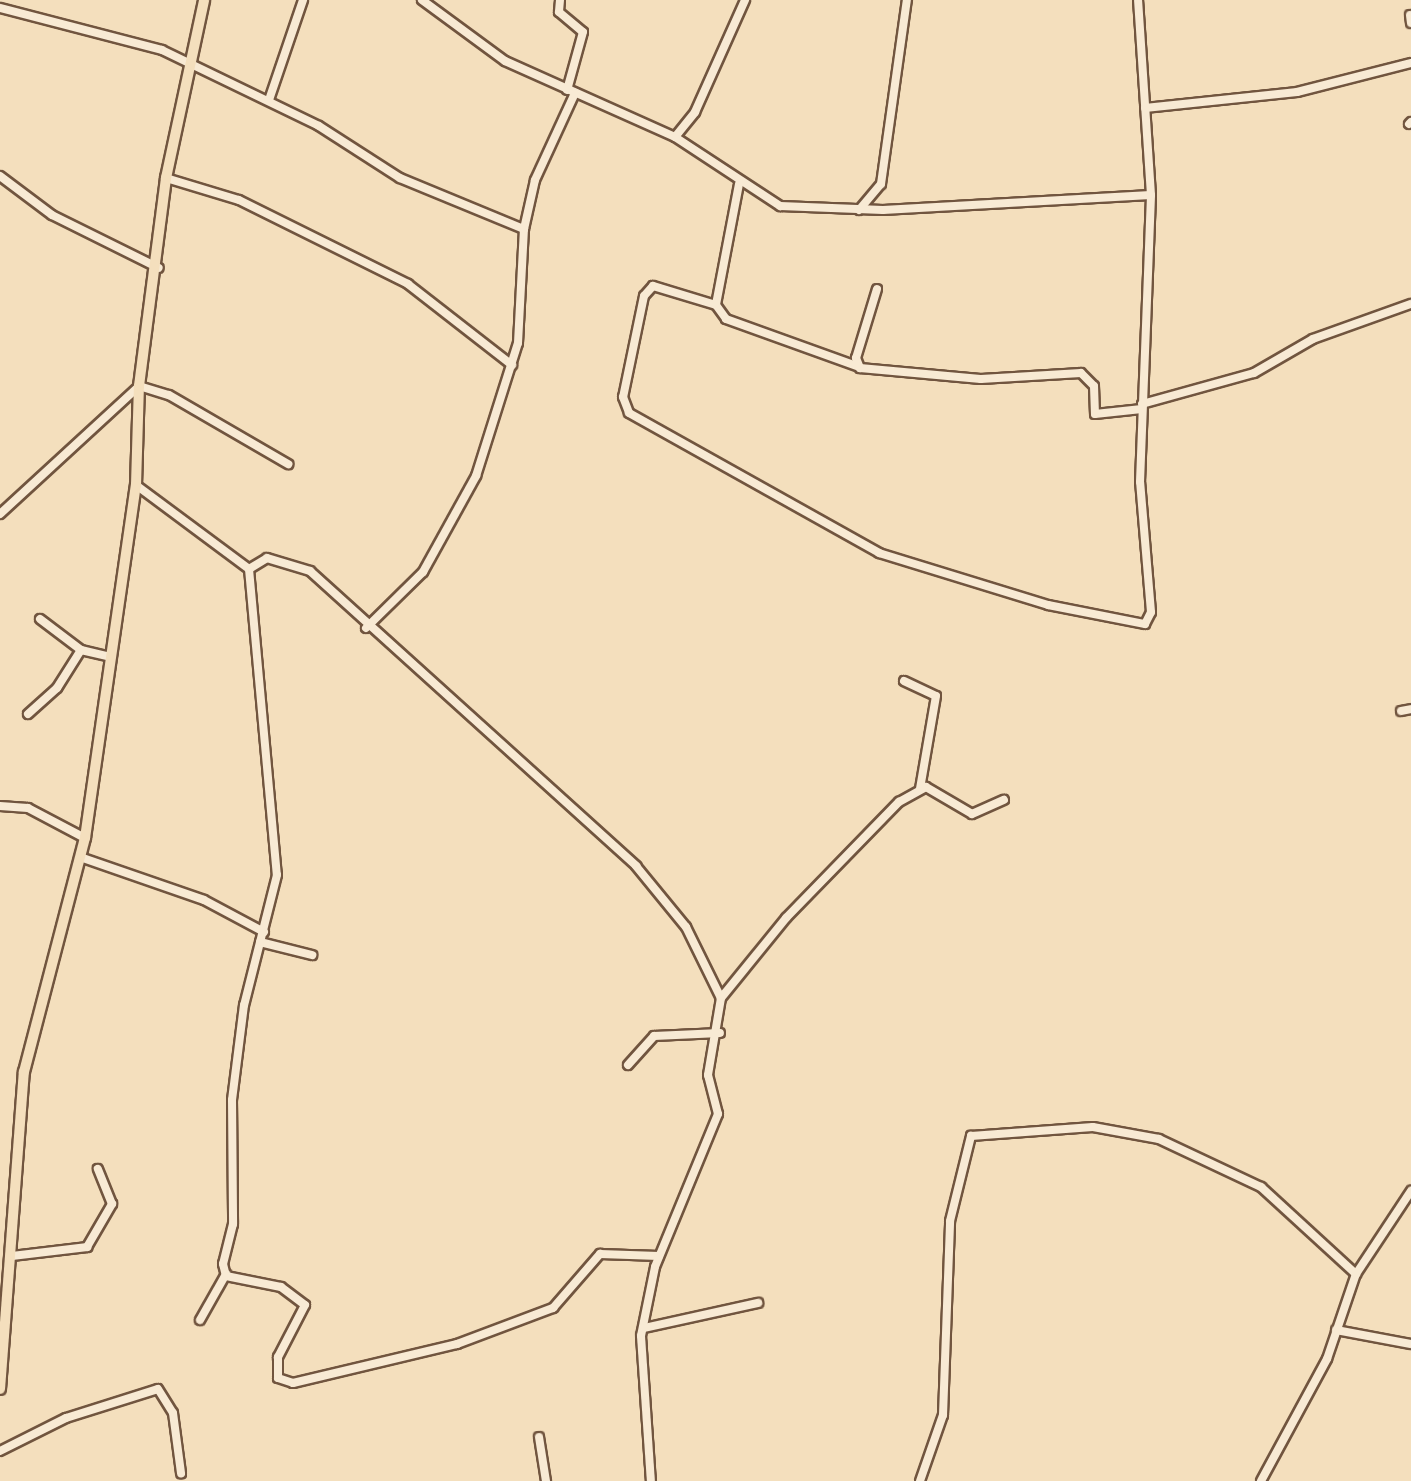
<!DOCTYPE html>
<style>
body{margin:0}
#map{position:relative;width:1411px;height:1481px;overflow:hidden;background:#f4dfbd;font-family:"Libre Caslon Text",serif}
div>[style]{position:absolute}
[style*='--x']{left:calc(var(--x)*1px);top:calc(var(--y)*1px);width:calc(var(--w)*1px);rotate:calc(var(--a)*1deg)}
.roads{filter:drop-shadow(2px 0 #71553f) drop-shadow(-2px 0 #71553f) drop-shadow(0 2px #71553f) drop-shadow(0 -2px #71553f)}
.minor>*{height:8px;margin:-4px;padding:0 4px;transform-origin:4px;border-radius:4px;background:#f8ead4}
.major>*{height:10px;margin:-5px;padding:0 5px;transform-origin:5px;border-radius:5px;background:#f4dfbd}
span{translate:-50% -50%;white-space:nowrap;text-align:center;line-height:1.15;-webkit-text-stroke:8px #f8ead4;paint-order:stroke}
</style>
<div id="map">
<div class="roads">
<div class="minor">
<i style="--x:422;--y:0;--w:103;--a:36.3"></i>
<i style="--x:505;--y:61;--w:186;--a:24.1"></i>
<i style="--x:675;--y:137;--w:126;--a:33.3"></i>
<i style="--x:780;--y:206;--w:103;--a:2.2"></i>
<i style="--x:883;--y:210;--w:268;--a:-3.2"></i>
<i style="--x:560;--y:0;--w:12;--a:95"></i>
<i style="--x:559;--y:12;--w:31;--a:40"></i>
<i style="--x:583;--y:32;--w:60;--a:105.4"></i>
<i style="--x:0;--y:8;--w:167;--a:14.5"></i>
<i style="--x:162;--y:50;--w:174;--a:25.8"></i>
<i style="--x:319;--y:126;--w:96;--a:32.7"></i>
<i style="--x:400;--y:178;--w:134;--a:22.4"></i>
<i style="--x:1410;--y:15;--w:8;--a:83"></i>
<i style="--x:269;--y:100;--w:106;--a:-71.2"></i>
<i style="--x:1145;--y:108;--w:153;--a:-6"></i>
<i style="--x:1297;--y:92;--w:118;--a:-14.3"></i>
<i style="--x:1409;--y:124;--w:3;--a:-45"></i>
<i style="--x:675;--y:137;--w:32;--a:-51"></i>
<i style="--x:695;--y:112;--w:123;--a:-65.9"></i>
<i style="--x:0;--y:176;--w:65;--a:36.9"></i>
<i style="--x:52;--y:215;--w:119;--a:26.4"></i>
<i style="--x:166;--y:178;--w:76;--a:16.8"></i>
<i style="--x:239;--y:200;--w:189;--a:26.4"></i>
<i style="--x:408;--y:284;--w:132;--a:37.9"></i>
<i style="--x:739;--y:184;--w:123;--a:100.8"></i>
<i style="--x:716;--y:305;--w:66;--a:-163.2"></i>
<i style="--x:653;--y:286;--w:13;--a:132"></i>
<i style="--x:644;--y:296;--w:103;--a:101.7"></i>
<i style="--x:623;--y:397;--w:17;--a:69"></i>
<i style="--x:629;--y:413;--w:287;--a:29.2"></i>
<i style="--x:879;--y:553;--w:177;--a:17.1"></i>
<i style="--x:1048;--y:605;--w:99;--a:11.1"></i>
<i style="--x:1145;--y:624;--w:13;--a:-63"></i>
<i style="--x:1151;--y:612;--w:130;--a:-94.8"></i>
<i style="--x:1140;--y:482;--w:287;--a:-87.8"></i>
<i style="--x:1151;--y:195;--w:195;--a:-93.8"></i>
<i style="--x:859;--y:210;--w:34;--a:-50"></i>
<i style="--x:881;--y:184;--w:186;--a:-82"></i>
<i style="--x:877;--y:289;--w:72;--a:106.9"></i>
<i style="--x:856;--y:358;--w:11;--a:68"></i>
<i style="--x:860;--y:368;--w:121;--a:5.2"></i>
<i style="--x:981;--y:379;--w:100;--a:-3.4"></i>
<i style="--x:1081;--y:373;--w:18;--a:45"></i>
<i style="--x:1094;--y:386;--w:28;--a:88"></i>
<i style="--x:1095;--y:414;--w:47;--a:-6.1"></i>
<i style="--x:716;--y:305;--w:17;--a:54"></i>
<i style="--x:726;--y:319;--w:141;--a:19.8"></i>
<i style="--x:1142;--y:404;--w:116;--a:-15.5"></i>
<i style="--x:1254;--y:373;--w:68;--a:-30"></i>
<i style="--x:1313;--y:339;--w:104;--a:-19.7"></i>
<i style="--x:136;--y:485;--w:141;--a:36.6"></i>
<i style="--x:249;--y:569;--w:307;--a:84.8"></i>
<i style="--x:277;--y:875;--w:134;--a:104.2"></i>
<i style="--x:244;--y:1005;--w:96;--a:97.2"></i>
<i style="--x:232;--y:1100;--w:124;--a:89.5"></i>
<i style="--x:233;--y:1224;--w:41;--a:104"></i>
<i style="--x:223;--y:1264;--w:12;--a:76"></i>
<i style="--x:226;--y:1276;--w:56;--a:11.3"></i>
<i style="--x:281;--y:1287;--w:30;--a:37"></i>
<i style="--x:305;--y:1305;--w:59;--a:117.4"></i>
<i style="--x:278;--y:1357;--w:21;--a:90"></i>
<i style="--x:278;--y:1378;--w:16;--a:18"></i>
<i style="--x:293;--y:1383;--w:169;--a:-13.4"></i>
<i style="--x:457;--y:1344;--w:103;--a:-20.6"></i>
<i style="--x:553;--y:1308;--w:72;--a:-49"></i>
<i style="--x:600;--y:1254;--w:59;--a:1.9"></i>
<i style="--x:0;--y:514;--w:189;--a:-42.6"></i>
<i style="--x:139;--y:386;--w:31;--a:17"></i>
<i style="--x:169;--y:395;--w:138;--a:30.1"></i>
<i style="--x:249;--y:569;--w:21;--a:-31"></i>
<i style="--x:267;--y:558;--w:45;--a:16.8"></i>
<i style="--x:310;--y:571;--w:440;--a:42.1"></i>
<i style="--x:636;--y:866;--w:79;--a:50.7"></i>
<i style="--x:686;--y:927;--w:79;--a:63.8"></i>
<i style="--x:721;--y:998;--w:78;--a:99.6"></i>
<i style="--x:708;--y:1075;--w:40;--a:75.6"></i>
<i style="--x:718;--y:1114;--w:165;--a:112.4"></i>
<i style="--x:655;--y:1267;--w:70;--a:101.5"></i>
<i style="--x:641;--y:1336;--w:145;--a:86.1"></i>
<i style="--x:40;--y:619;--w:51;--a:37.1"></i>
<i style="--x:366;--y:628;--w:80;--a:-44.5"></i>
<i style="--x:423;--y:572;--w:110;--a:-61.1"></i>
<i style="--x:476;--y:476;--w:139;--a:-72.5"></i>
<i style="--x:518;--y:343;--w:114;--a:-87"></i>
<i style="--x:524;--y:229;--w:50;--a:-77.3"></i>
<i style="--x:535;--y:180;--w:96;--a:-65.3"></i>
<i style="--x:904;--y:681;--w:35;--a:25"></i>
<i style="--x:936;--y:696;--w:94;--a:99.8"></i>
<i style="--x:1401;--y:711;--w:10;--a:-11"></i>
<i style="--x:28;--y:714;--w:39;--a:-42"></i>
<i style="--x:57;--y:688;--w:45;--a:-57.7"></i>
<i style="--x:81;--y:650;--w:28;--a:13"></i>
<i style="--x:0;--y:806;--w:28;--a:4"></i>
<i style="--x:28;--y:808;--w:64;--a:27.8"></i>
<i style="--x:80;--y:857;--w:131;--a:19.1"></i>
<i style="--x:204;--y:900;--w:68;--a:28.1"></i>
<i style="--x:260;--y:942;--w:54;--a:14"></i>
<i style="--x:721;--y:998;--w:103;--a:-50.9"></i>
<i style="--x:786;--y:918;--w:162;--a:-45.8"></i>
<i style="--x:899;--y:802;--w:31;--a:-29"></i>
<i style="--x:926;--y:787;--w:53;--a:30.4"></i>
<i style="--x:972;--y:814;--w:35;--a:-24"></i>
<i style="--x:628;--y:1065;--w:39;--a:-48"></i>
<i style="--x:654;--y:1036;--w:66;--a:-2.6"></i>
<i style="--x:12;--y:1256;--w:76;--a:-6.8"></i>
<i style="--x:87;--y:1247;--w:50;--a:-59.8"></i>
<i style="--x:112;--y:1204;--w:38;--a:-112"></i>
<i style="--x:200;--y:1320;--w:53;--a:-60.5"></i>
<i style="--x:644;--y:1328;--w:117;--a:-12.4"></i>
<i style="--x:1336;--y:1330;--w:76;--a:10.6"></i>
<i style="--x:539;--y:1437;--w:45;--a:81"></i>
<i style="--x:0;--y:1451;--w:74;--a:-26.6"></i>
<i style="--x:66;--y:1418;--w:96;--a:-17.5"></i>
<i style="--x:158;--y:1389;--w:28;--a:58"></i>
<i style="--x:173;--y:1413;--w:61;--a:82.4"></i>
<i style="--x:920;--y:1481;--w:70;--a:-70.8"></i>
<i style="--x:943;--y:1415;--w:194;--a:-87.9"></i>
<i style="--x:950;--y:1221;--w:88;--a:-76.1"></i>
<i style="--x:971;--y:1136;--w:122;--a:-4.2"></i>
<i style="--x:1093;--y:1127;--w:67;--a:10.3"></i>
<i style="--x:1159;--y:1139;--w:113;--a:25.2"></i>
<i style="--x:1261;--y:1187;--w:129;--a:42.5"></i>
<i style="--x:1261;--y:1481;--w:139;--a:-61.6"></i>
<i style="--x:1327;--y:1359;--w:90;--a:-71.2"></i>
<i style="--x:1356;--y:1274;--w:100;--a:-56.5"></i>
</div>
<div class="major">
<i style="--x:0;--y:1389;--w:318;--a:-85.7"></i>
<i style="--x:24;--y:1072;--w:242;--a:-75.4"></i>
<i style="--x:85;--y:838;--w:357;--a:-81.8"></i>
<i style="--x:136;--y:485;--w:99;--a:-88.3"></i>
<i style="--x:139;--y:386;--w:210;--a:-82.6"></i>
<i style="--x:166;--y:178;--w:182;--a:-77.9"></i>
</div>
</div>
</div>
